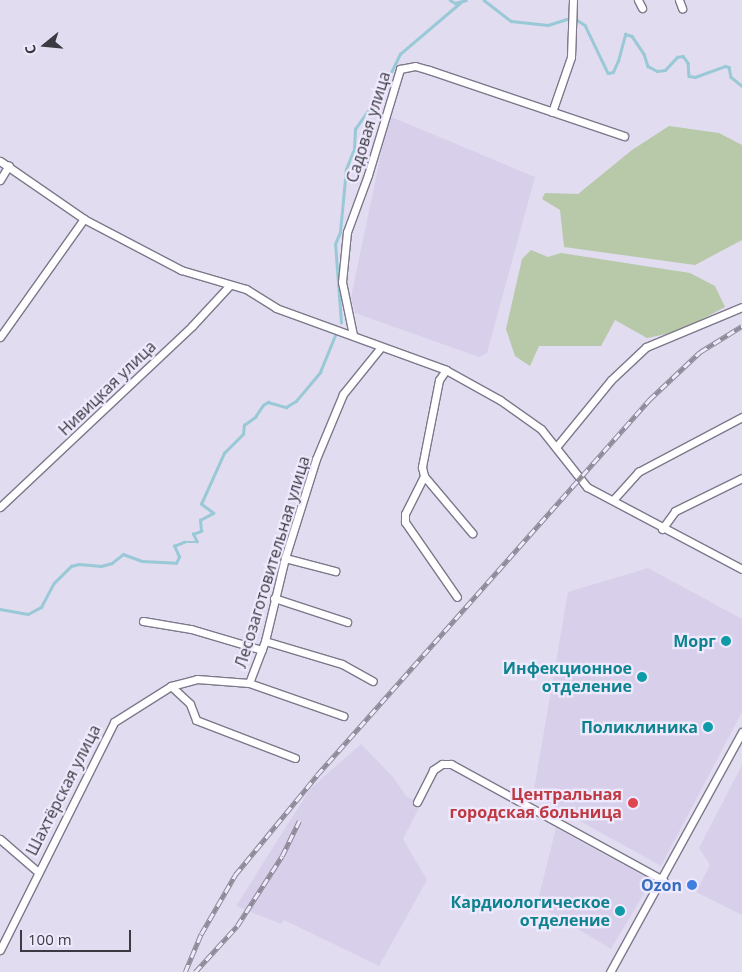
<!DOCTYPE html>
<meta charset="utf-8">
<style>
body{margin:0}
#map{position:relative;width:742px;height:972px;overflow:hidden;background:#e1dcf0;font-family:"Open Sans",sans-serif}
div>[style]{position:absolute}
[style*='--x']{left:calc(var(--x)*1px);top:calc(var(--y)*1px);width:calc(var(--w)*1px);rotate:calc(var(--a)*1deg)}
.built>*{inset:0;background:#d8d0eb}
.green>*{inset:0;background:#b7c9a8}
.stream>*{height:2.5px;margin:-1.25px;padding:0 1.25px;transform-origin:1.25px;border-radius:1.25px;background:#99c9d7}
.roads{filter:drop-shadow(1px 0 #7d788a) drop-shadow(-1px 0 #7d788a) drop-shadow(0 1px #7d788a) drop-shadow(0 -1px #7d788a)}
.minor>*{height:7px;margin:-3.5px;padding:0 3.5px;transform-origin:3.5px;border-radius:3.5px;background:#fff}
.rail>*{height:4.5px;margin-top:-2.25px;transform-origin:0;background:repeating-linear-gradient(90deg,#efe9fd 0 8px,#8e8a98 0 16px);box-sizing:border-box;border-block:1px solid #8e8a98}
.dots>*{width:14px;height:14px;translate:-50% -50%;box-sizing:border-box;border:2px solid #efe9fd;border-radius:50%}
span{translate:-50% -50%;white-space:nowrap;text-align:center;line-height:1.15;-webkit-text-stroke:4.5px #efe9fd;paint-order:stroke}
.street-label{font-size:16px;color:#3b3941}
.culture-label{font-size:16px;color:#0d838f;font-weight:700}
.right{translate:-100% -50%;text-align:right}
.health-label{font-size:16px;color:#be3a42;font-weight:700}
.shop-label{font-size:16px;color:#366cbe;font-weight:700}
.north{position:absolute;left:20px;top:20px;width:50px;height:50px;-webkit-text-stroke:4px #efe9fd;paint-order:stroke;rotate:253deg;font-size:14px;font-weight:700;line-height:20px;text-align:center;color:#3b3941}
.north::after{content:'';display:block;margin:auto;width:18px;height:22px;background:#3b3941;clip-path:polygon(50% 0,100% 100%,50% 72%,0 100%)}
.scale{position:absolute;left:20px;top:930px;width:111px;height:22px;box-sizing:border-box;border:2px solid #3b3941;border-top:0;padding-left:6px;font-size:15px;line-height:18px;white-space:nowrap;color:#3b3941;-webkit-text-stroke:4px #efe9fd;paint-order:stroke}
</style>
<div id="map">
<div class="built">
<i style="clip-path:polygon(389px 116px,535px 177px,487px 353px,479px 357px,355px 313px,351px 297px)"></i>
<i style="clip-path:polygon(648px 568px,742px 619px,742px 712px,661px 866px,533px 795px,568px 592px)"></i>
<i style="clip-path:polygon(361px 744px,394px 778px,406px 796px,421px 804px,403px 839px,427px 880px,379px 966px,284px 920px,281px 924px,236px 906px,310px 789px)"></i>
<i style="clip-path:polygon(742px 765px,742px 915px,696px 892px,710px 865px,699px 848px)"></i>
<i style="clip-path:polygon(556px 828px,652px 880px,611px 949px,537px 904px)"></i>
</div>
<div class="green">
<i style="clip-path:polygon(669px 126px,719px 133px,742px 145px,742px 240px,695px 265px,564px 247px,560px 210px,542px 199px,545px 193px,578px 194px,632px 150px)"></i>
<i style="clip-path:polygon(531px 250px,548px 257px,561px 253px,690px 273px,715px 286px,725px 307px,680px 331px,647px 338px,615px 320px,601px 346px,539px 346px,530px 366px,515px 356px,506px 329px,522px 259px)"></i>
</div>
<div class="stream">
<i style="--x:450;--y:0;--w:6;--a:31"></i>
<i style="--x:455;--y:3;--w:11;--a:-15"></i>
<i style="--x:484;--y:0;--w:34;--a:38"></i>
<i style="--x:511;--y:21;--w:37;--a:6"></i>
<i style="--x:548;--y:25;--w:19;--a:-18"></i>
<i style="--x:566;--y:19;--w:11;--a:5"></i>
<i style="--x:577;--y:20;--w:9;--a:32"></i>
<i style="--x:585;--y:25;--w:53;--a:64.4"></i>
<i style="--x:608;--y:73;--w:5;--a:-11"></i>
<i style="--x:613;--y:72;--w:12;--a:-66"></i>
<i style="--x:618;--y:61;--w:28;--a:-75"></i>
<i style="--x:625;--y:34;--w:7;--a:16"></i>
<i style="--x:632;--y:36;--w:22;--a:56"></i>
<i style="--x:644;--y:54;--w:13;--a:72"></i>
<i style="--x:648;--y:66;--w:10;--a:29"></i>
<i style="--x:657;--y:71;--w:8;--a:-7"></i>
<i style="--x:665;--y:70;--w:18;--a:-47"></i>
<i style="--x:677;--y:57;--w:6;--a:-9"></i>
<i style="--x:683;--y:56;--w:9;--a:54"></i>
<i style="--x:688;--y:63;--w:13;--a:86"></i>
<i style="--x:689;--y:76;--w:6;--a:9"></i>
<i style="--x:695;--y:77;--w:32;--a:-20"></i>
<i style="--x:725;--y:66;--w:4;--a:14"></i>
<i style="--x:729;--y:67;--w:10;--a:79"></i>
<i style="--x:731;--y:77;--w:14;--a:39"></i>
<i style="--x:341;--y:323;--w:79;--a:-94.3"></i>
<i style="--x:335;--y:244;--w:13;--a:-67"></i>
<i style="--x:340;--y:232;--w:63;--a:-84.6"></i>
<i style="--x:346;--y:169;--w:22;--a:-68"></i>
<i style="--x:354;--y:149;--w:20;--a:-87"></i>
<i style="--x:355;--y:129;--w:47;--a:-54.6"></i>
<i style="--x:382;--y:91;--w:41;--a:-64.1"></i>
<i style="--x:400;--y:54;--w:80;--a:-40.4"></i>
<i style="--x:0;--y:609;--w:28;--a:10"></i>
<i style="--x:28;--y:614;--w:15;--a:-28"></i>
<i style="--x:41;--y:607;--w:27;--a:-62"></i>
<i style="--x:54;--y:583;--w:24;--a:-45"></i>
<i style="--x:71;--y:566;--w:8;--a:-14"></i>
<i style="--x:79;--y:564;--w:22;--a:5"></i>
<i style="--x:101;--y:566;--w:11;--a:-15"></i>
<i style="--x:112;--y:563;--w:14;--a:-39"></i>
<i style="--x:123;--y:554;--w:20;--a:20"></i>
<i style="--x:142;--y:561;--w:34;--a:3"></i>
<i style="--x:176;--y:563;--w:7;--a:-63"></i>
<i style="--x:179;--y:557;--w:12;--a:-114"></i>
<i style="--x:174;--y:546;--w:11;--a:-22"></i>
<i style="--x:184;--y:542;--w:13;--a:0"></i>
<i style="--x:197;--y:542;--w:9;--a:-117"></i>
<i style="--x:193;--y:534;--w:9;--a:-21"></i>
<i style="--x:201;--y:531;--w:11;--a:-95"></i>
<i style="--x:200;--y:520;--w:15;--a:-28"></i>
<i style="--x:213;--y:513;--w:15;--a:-143"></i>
<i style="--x:201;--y:504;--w:56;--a:-65.7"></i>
<i style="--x:224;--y:453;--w:27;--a:-45"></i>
<i style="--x:243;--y:434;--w:9;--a:-84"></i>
<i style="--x:244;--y:425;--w:14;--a:-36"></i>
<i style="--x:255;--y:417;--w:14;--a:-56"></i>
<i style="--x:263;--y:405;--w:6;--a:-31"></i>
<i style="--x:268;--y:402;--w:19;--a:16"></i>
<i style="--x:286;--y:407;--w:12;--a:-31"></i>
<i style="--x:296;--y:401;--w:38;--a:-50"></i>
<i style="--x:320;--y:372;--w:42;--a:-67.7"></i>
</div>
<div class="roads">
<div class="minor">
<i style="--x:638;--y:0;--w:9;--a:63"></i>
<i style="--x:679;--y:0;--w:9;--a:69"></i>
<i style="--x:552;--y:112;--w:58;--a:-70.9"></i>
<i style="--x:571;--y:57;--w:57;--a:-88"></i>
<i style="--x:0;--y:161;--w:102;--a:34.6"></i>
<i style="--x:84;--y:219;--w:110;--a:27.7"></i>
<i style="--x:181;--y:270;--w:68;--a:16.3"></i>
<i style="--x:246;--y:289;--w:36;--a:32"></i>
<i style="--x:276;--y:308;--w:181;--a:20"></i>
<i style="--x:446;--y:370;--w:62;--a:29.1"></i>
<i style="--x:500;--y:400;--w:50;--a:35.3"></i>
<i style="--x:541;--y:429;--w:74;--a:51.6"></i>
<i style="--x:587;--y:487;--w:175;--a:27.9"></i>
<i style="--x:0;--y:180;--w:17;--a:-59"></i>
<i style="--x:353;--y:335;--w:54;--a:-101.7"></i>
<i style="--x:342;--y:282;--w:50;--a:-84.3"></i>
<i style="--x:347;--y:232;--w:61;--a:-69.8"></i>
<i style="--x:368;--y:175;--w:111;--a:-73.2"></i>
<i style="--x:400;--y:69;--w:15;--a:-11"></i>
<i style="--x:415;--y:66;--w:15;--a:16"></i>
<i style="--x:429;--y:70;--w:206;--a:18.7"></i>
<i style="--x:0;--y:337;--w:145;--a:-54.6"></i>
<i style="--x:446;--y:370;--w:12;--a:125"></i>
<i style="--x:439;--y:380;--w:89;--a:101.1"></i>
<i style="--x:422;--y:467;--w:9;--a:77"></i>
<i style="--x:424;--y:476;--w:75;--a:49.9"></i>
<i style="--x:557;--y:446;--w:85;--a:-50.7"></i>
<i style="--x:611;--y:380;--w:48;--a:-43.3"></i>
<i style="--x:646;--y:347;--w:104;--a:-22.6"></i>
<i style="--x:424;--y:476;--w:42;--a:116.6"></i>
<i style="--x:405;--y:514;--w:8;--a:90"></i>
<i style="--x:405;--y:522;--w:91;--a:55.3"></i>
<i style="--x:613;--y:500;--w:38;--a:-48"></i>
<i style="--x:638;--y:472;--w:118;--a:-27.9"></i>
<i style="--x:0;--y:507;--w:264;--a:-43.3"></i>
<i style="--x:192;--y:326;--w:56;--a:-47.2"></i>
<i style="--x:662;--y:529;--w:22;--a:-54"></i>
<i style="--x:675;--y:511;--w:75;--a:-26.2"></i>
<i style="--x:285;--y:558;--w:52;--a:14.6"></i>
<i style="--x:274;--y:598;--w:77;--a:18.2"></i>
<i style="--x:143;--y:621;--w:49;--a:9.5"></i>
<i style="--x:191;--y:629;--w:74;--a:16.5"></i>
<i style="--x:265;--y:641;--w:80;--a:16.6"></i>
<i style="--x:342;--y:664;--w:35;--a:29"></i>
<i style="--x:249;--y:683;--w:45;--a:-69.1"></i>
<i style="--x:265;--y:641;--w:85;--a:-76.5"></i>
<i style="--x:285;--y:558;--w:104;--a:-72.6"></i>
<i style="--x:316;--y:459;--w:70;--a:-67.4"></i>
<i style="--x:343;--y:394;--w:60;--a:-51"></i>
<i style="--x:171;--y:686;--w:26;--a:43"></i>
<i style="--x:190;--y:704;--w:17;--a:69"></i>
<i style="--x:196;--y:720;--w:106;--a:21"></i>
<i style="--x:417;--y:802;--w:36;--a:-63"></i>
<i style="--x:433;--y:770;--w:11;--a:-34"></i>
<i style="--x:442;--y:764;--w:9;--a:0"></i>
<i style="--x:451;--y:764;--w:242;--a:28.7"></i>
<i style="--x:0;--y:839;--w:49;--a:40.9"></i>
<i style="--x:0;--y:950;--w:255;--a:-63.4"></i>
<i style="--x:114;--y:722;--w:67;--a:-32.3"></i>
<i style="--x:171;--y:686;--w:27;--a:-15"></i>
<i style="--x:197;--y:679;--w:52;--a:4.4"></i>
<i style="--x:249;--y:683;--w:100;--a:19.3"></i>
<i style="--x:610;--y:972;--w:274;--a:-61.2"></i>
</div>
</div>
<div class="rail">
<i style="--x:185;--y:972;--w:41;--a:-67.2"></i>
<i style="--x:201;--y:934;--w:68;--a:-60"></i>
<i style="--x:235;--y:875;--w:129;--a:-50.6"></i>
<i style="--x:317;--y:775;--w:501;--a:-48.48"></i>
<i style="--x:649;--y:400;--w:70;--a:-43.3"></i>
<i style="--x:700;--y:352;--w:49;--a:-31.8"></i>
<i style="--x:195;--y:972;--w:62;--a:-47.6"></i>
<i style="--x:237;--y:926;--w:83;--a:-57.3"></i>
<i style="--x:282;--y:856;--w:39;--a:-64"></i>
</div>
<div class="dots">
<i style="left:726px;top:641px;background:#0f9aa8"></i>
<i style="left:642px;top:677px;background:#0f9aa8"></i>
<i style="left:708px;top:727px;background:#0f9aa8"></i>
<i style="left:633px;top:803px;background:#e0444e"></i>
<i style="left:692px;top:885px;background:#3f7fe0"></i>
<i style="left:620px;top:911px;background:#0f9aa8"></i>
</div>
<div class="street-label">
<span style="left:368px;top:127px;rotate:-73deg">Садовая улица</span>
<span style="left:107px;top:388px;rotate:-44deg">Нивицкая улица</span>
<span style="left:272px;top:562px;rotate:-73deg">Лесозаготовительная улица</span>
<span style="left:63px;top:790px;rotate:-63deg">Шахтёрская улица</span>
</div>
<div class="culture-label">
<span class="right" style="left:716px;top:641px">Морг</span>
<span class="right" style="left:632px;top:677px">Инфекционное<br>отделение</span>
<span class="right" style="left:698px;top:727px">Поликлиника</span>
<span class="right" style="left:610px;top:911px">Кардиологическое<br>отделение</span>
</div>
<div class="health-label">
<span class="right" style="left:622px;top:803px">Центральная<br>городская больница</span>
</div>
<div class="shop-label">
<span class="right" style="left:682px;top:885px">Ozon</span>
</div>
<div class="north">С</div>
<div class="scale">100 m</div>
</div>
